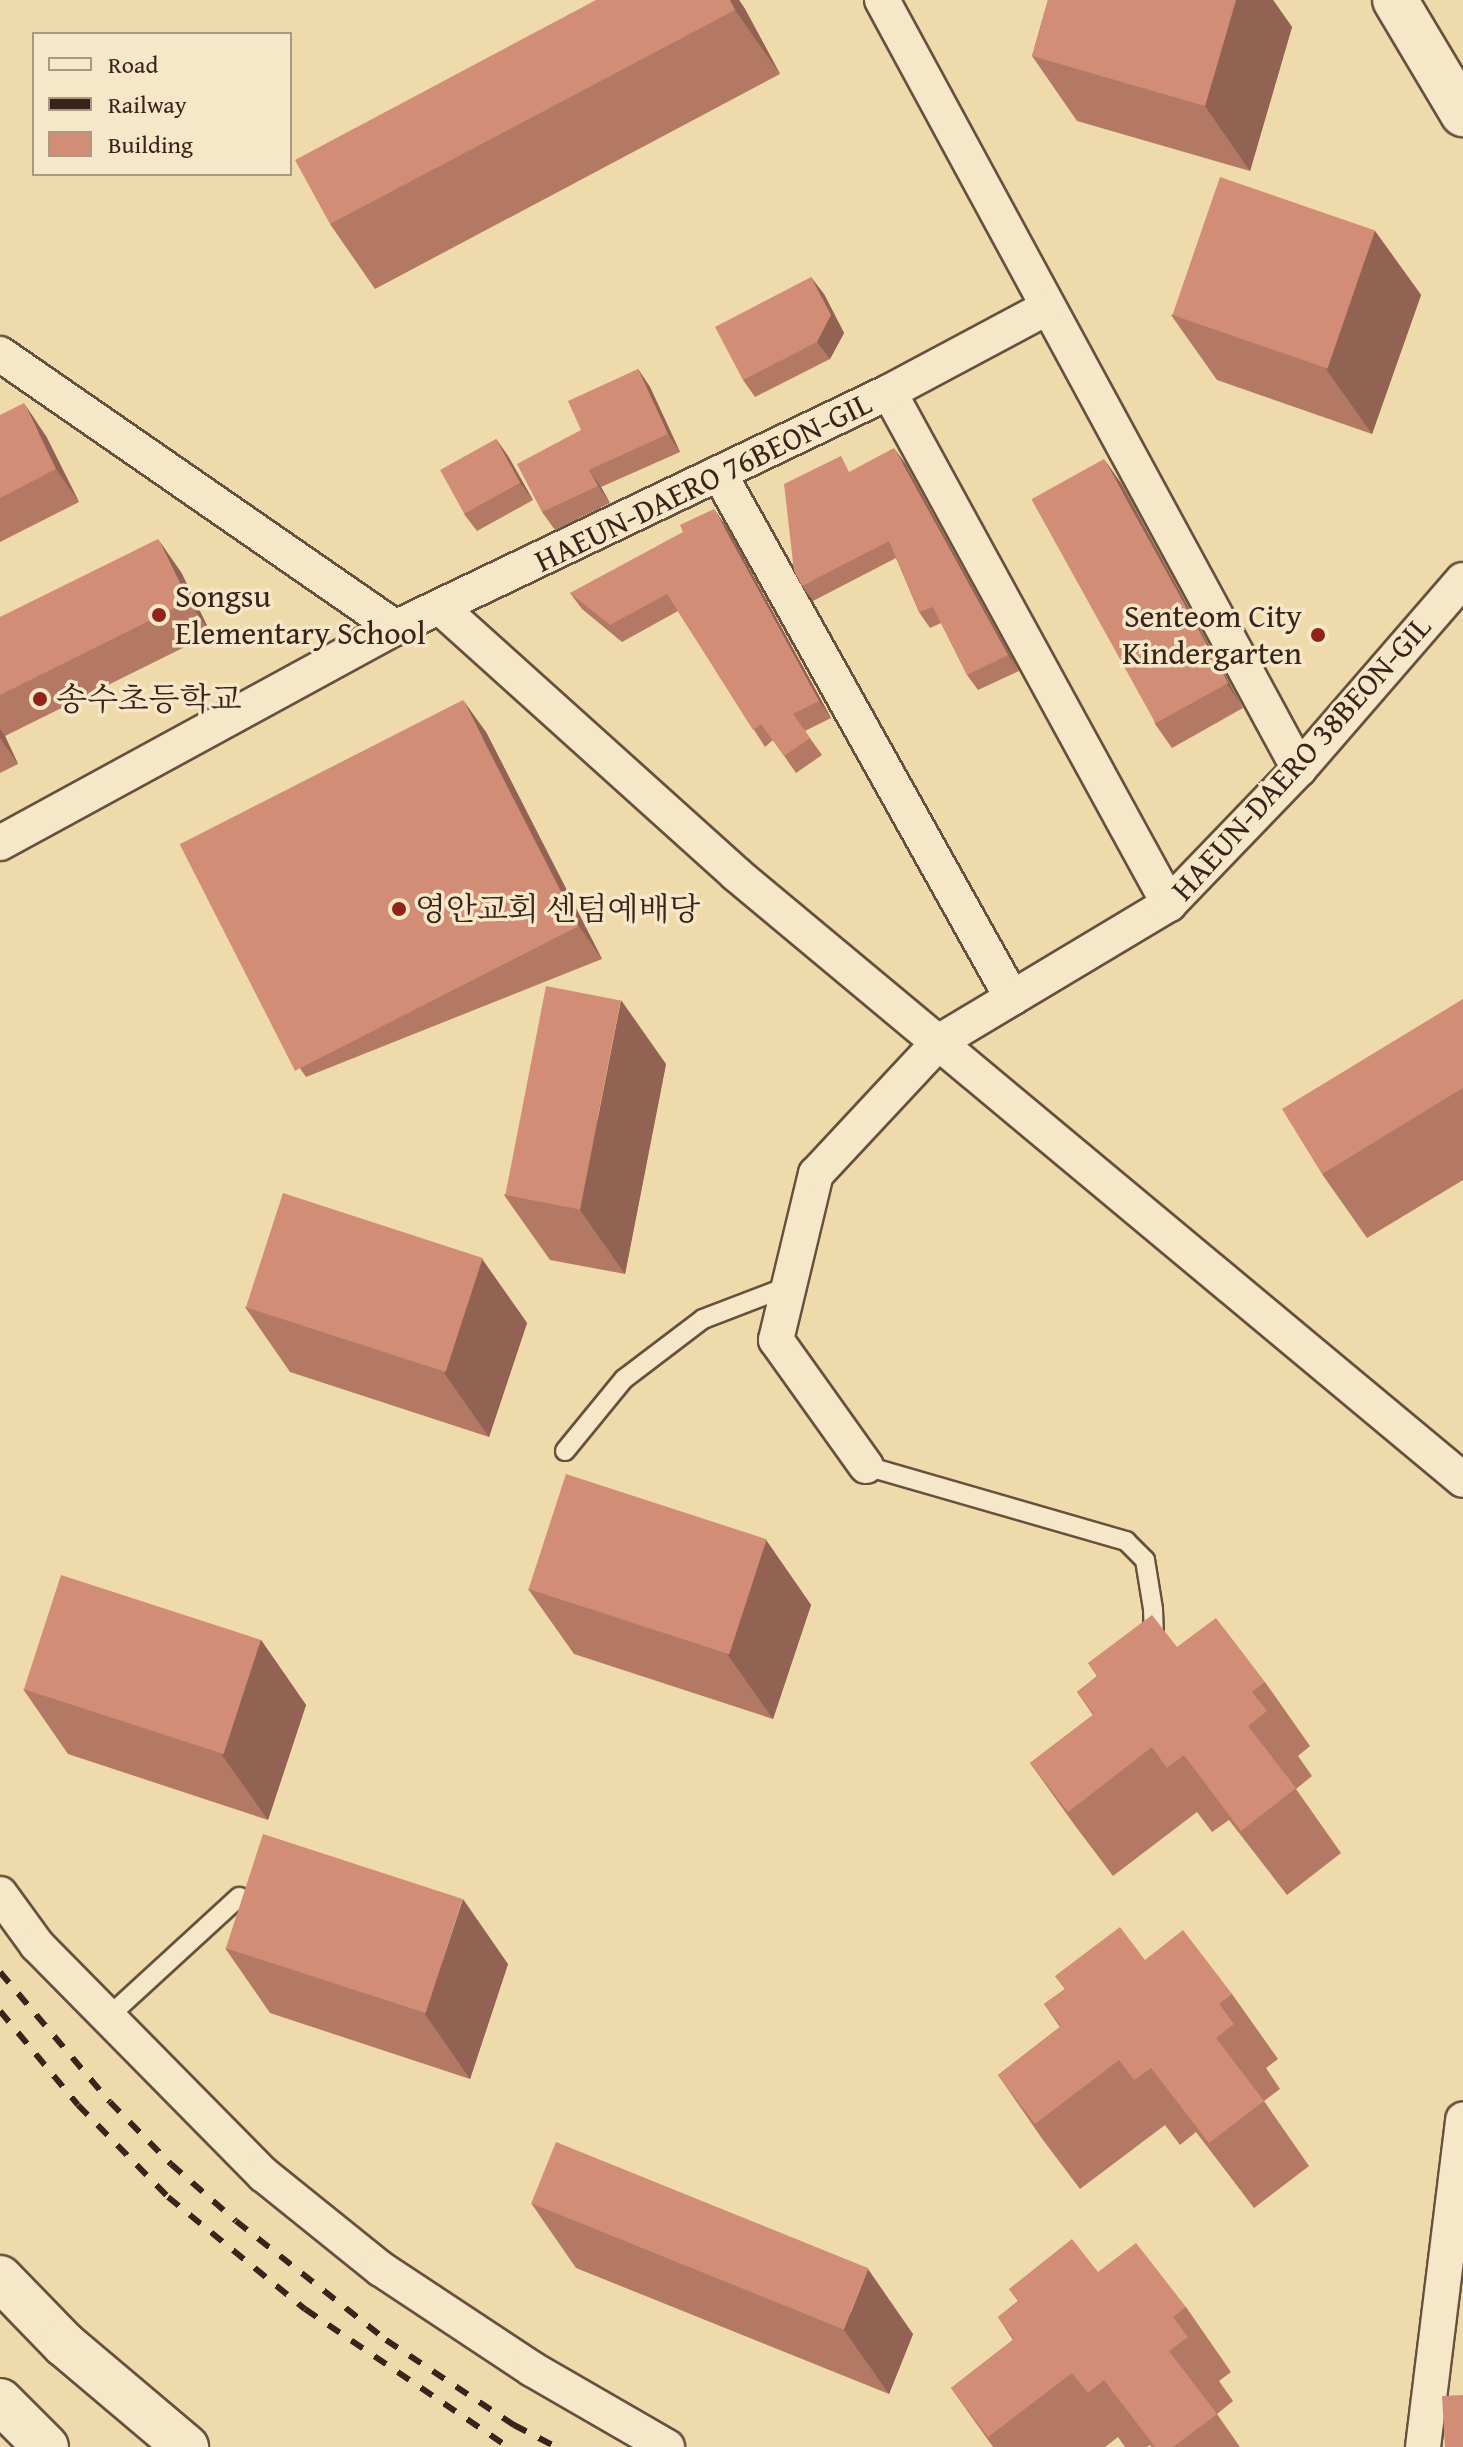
<!DOCTYPE html>
<meta charset="utf-8">
<style>
body{margin:0}
#map{position:relative;width:1463px;height:2447px;overflow:hidden;background:#efdaab;font-family:"Gentium Book Plus","Noto Serif KR",serif}
div>[style]{position:absolute}
[style*='--x']{left:calc(var(--x)*1px);top:calc(var(--y)*1px);width:calc(var(--w)*1px);rotate:calc(var(--a)*1deg)}
.roads{filter:drop-shadow(2px 0 #66513e) drop-shadow(-2px 0 #66513e) drop-shadow(0 2px #66513e) drop-shadow(0 -2px #66513e)}
.lane>*{height:18px;margin:-9px;padding:0 9px;transform-origin:9px;border-radius:9px;background:#f5e7c8}
.street>*{height:34px;margin:-17px;padding:0 17px;transform-origin:17px;border-radius:17px;background:#f5e7c8}
.secondary>*{height:44px;margin:-22px;padding:0 22px;transform-origin:22px;border-radius:22px;background:#f5e7c8}
.rail>*{height:6px;margin-top:-3px;transform-origin:0;background:repeating-linear-gradient(90deg,#39231a 0 14px,transparent 0 28px)}
.wall>*{inset:0;background:#b47965}
.shaded-wall>*{inset:0;background:#926352}
.building>*{inset:0;background:#d18d75;transform-origin:0 0}
.dots>*{width:22px;height:22px;translate:-50% -50%;box-sizing:border-box;border:4px solid #f5e7c8;border-radius:50%}
span{translate:-50% -50%;white-space:nowrap;text-align:center;line-height:1.15;-webkit-text-stroke:7px #f5e7c8;paint-order:stroke}
.street-label{font-size:32px;color:#39231a}
.poi-label{font-size:32px;color:#39231a}
.left{translate:0 -50%;text-align:left}
.right{translate:-100% -50%;text-align:right}
.legend{position:absolute;left:32px;top:32px;width:260px;height:144px;box-sizing:border-box;background:#f5e7c8;border:2px solid #aa9982;margin:0;padding:10px 14px;list-style:none;font-size:24px;color:#39231a}
.legend li{display:flex;align-items:center;gap:16px;height:40px}
.legend b{width:40px;border:2px solid #aa9982}
</style>
<div id="map">
<div class="roads">
<div class="lane">
<i style="--x:565;--y:1451;--w:93;--a:-50.7"></i>
<i style="--x:624;--y:1379;--w:99;--a:-37.2"></i>
<i style="--x:703;--y:1319;--w:92;--a:-21"></i>
<i style="--x:866;--y:1466;--w:271;--a:16.1"></i>
<i style="--x:1126;--y:1541;--w:27;--a:45"></i>
<i style="--x:1145;--y:1560;--w:50;--a:80.7"></i>
<i style="--x:1153;--y:1609;--w:30;--a:88"></i>
<i style="--x:108;--y:2017;--w:178;--a:-42.5"></i>
</div>
<div class="street">
<i style="--x:882;--y:0;--w:875;--a:61.53"></i>
<i style="--x:0;--y:354;--w:481;--a:34.7"></i>
<i style="--x:889;--y:392;--w:584;--a:61.33"></i>
<i style="--x:720;--y:475;--w:599;--a:60.82"></i>
<i style="--x:442;--y:609;--w:396;--a:42"></i>
<i style="--x:736;--y:874;--w:946;--a:39.81"></i>
<i style="--x:0;--y:843;--w:450;--a:-28.6"></i>
<i style="--x:395;--y:628;--w:547;--a:-25.54"></i>
<i style="--x:889;--y:392;--w:180;--a:-28.1"></i>
<i style="--x:866;--y:1466;--w:155;--a:-125.5"></i>
<i style="--x:776;--y:1340;--w:171;--a:-76.5"></i>
<i style="--x:816;--y:1174;--w:182;--a:-47"></i>
<i style="--x:940;--y:1041;--w:267;--a:-30.9"></i>
<i style="--x:1169;--y:904;--w:187;--a:-46.1"></i>
<i style="--x:1299;--y:769;--w:250;--a:-49.1"></i>
<i style="--x:0;--y:1894;--w:63;--a:54"></i>
<i style="--x:37;--y:1945;--w:323;--a:45.4"></i>
<i style="--x:264;--y:2175;--w:150;--a:38.8"></i>
<i style="--x:381;--y:2269;--w:181;--a:33.5"></i>
<i style="--x:532;--y:2369;--w:156;--a:30"></i>
<i style="--x:1423;--y:2447;--w:330;--a:-83"></i>
</div>
<div class="secondary">
<i style="--x:1395;--y:0;--w:133;--a:59.2"></i>
<i style="--x:0;--y:2278;--w:92;--a:45.9"></i>
<i style="--x:64;--y:2344;--w:160;--a:40.2"></i>
<i style="--x:0;--y:2401;--w:65;--a:45"></i>
</div>
</div>
<div class="rail">
<i style="--x:0;--y:1972;--w:170;--a:49.8"></i>
<i style="--x:110;--y:2102;--w:87;--a:45.5"></i>
<i style="--x:171;--y:2164;--w:86;--a:41.2"></i>
<i style="--x:236;--y:2221;--w:191;--a:38.4"></i>
<i style="--x:386;--y:2340;--w:154;--a:33.6"></i>
<i style="--x:514;--y:2425;--w:47;--a:27.6"></i>
<i style="--x:0;--y:2011;--w:122;--a:50.3"></i>
<i style="--x:78;--y:2105;--w:129;--a:45.6"></i>
<i style="--x:168;--y:2197;--w:177;--a:39.3"></i>
<i style="--x:305;--y:2309;--w:245;--a:34.2"></i>
</div>
<div class="wall">
<i style="clip-path:polygon(596px 0,739px 0,745px 9px,780px 74px,375px 289px,330px 224px)"></i>
<i style="clip-path:polygon(1048px 0,1273px 0,1292px 27px,1250px 171px,1077px 121px,1032px 56px)"></i>
<i style="clip-path:polygon(1375px 231px,1421px 295px,1372px 434px,1217px 380px,1171px 315px)"></i>
<i style="clip-path:polygon(824px 294px,844px 333px,830px 359px,755px 397px,743px 380px)"></i>
<i style="clip-path:polygon(638px 369px,650px 387px,680px 452px,601px 487px,610px 503px,555px 530px,542px 512px,581px 430px)"></i>
<i style="clip-path:polygon(0 415px,46px 436px,79px 502px,0 542px)"></i>
<i style="clip-path:polygon(496px 439px,508px 456px,533px 500px,477px 531px,464px 514px)"></i>
<i style="clip-path:polygon(905px 463px,1019px 671px,978px 690px,967px 675px,941px 623px,930px 628px,919px 612px,896px 558px,813px 601px,802px 586px,852px 471px)"></i>
<i style="clip-path:polygon(1121px 483px,1243px 708px,1172px 748px,1155px 724px)"></i>
<i style="clip-path:polygon(726px 526px,831px 718px,805px 731px,822px 755px,796px 773px,773px 740px,765px 747px,678px 611px,622px 642px,582px 609px,570px 593px)"></i>
<i style="clip-path:polygon(181px 572px,211px 634px,5px 736px,18px 764px,0 773px,0 617px)"></i>
<i style="clip-path:polygon(486px 732px,602px 959px,306px 1077px,283px 1044px)"></i>
<i style="clip-path:polygon(1463px 999px,1463px 1180px,1367px 1238px,1322px 1174px)"></i>
<i style="clip-path:polygon(666px 1064px,625px 1274px,550px 1260px,504px 1195px)"></i>
<i style="clip-path:polygon(482px 1259px,527px 1323px,489px 1437px,290px 1372px,245px 1307px)"></i>
<i style="clip-path:polygon(766px 1540px,811px 1605px,773px 1719px,574px 1654px,528px 1589px)"></i>
<i style="clip-path:polygon(261px 1640px,306px 1705px,268px 1820px,68px 1754px,23px 1689px)"></i>
<i style="clip-path:polygon(1088px 1663px,1265px 1682px,1310px 1746px,1298px 1756px,1312px 1776px,1296px 1789px,1341px 1853px,1287px 1895px,1229px 1820px,1212px 1832px,1197px 1812px,1113px 1876px,1076px 1827px,1030px 1763px,1093px 1715px,1077px 1692px,1097px 1676px)"></i>
<i style="clip-path:polygon(225px 1948px,508px 1964px,470px 2079px,270px 2013px)"></i>
<i style="clip-path:polygon(1145px 1960px,1232px 1994px,1278px 2059px,1266px 2068px,1280px 2089px,1264px 2101px,1309px 2166px,1254px 2208px,1196px 2132px,1180px 2145px,1165px 2125px,1080px 2189px,1043px 2140px,998px 2075px,1060px 2027px,1044px 2004px,1065px 1989px,1055px 1976px)"></i>
<i style="clip-path:polygon(531px 2203px,913px 2334px,889px 2394px,576px 2268px)"></i>
<i style="clip-path:polygon(1098px 2272px,1186px 2307px,1231px 2372px,1219px 2381px,1233px 2401px,1217px 2414px,1240px 2447px,1151px 2447px,1150px 2445px,1147px 2447px,1125px 2447px,1118px 2437px,1105px 2447px,993px 2447px,951px 2388px,1013px 2340px,998px 2317px,1018px 2301px,1009px 2289px)"></i>
</div>
<div class="shaded-wall">
<i style="clip-path:polygon(730px 0,739px 0,745px 9px,780px 74px,735px 10px)"></i>
<i style="clip-path:polygon(1236px 0,1273px 0,1292px 27px,1250px 171px,1205px 106px)"></i>
<i style="clip-path:polygon(1375px 231px,1421px 295px,1372px 434px,1326px 369px)"></i>
<i style="clip-path:polygon(811px 277px,824px 294px,844px 333px,830px 359px,817px 342px)"></i>
<i style="clip-path:polygon(638px 369px,650px 387px,680px 452px,668px 434px)"></i>
<i style="clip-path:polygon(24px 403px,46px 436px,79px 502px,56px 469px)"></i>
<i style="clip-path:polygon(496px 439px,508px 456px,533px 500px,520px 483px)"></i>
<i style="clip-path:polygon(894px 448px,905px 463px,1019px 671px,1008px 655px)"></i>
<i style="clip-path:polygon(1104px 459px,1121px 483px,1243px 708px,1227px 684px)"></i>
<i style="clip-path:polygon(589px 470px,601px 487px,610px 503px,598px 486px)"></i>
<i style="clip-path:polygon(714px 509px,726px 526px,831px 718px,819px 701px)"></i>
<i style="clip-path:polygon(158px 539px,181px 572px,211px 634px,189px 601px)"></i>
<i style="clip-path:polygon(463px 700px,486px 732px,602px 959px,579px 926px)"></i>
<i style="clip-path:polygon(0 729px,5px 736px,18px 764px,0 738px)"></i>
<i style="clip-path:polygon(621px 1000px,666px 1064px,625px 1274px,580px 1210px)"></i>
<i style="clip-path:polygon(482px 1259px,527px 1323px,489px 1437px,444px 1373px)"></i>
<i style="clip-path:polygon(766px 1540px,811px 1605px,773px 1719px,727px 1654px)"></i>
<i style="clip-path:polygon(261px 1640px,306px 1705px,268px 1820px,222px 1755px)"></i>
<i style="clip-path:polygon(463px 1899px,508px 1964px,470px 2079px,425px 2014px)"></i>
<i style="clip-path:polygon(868px 2269px,913px 2334px,889px 2394px,844px 2330px)"></i>
</div>
<div class="building">
<i style="clip-path:polygon(596px 0,730px 0,735px 10px,330px 224px,295px 160px)"></i>
<i style="clip-path:polygon(1048px 0,1236px 0,1205px 106px,1032px 56px)"></i>
<i style="left:1220px;top:177px;width:164px;height:146px;rotate:19deg"></i>
<i style="clip-path:polygon(811px 277px,831px 315px,817px 342px,743px 380px,715px 327px)"></i>
<i style="clip-path:polygon(638px 369px,668px 434px,589px 470px,598px 486px,542px 512px,517px 464px,581px 430px,568px 401px)"></i>
<i style="clip-path:polygon(24px 403px,56px 469px,0 498px,0 415px)"></i>
<i style="left:496px;top:439px;width:50px;height:64px;rotate:61deg"></i>
<i style="clip-path:polygon(894px 448px,1008px 655px,967px 675px,933px 607px,919px 612px,889px 541px,802px 586px,794px 571px,784px 484px,841px 456px,849px 472px)"></i>
<i style="left:1104px;top:459px;width:256px;height:83px;rotate:61deg"></i>
<i style="clip-path:polygon(714px 509px,819px 701px,793px 714px,810px 738px,784px 756px,761px 724px,753px 730px,667px 594px,610px 625px,570px 593px,683px 532px,680px 525px)"></i>
<i style="clip-path:polygon(158px 539px,189px 601px,0 695px,0 617px)"></i>
<i style="left:463px;top:700px;width:254px;height:318px;rotate:63deg"></i>
<i style="left:546px;top:986px;width:76px;height:213px;rotate:11deg"></i>
<i style="clip-path:polygon(1463px 999px,1463px 1088px,1322px 1174px,1282px 1109px)"></i>
<i style="left:283px;top:1193px;width:210px;height:120px;rotate:18deg"></i>
<i style="left:566px;top:1474px;width:211px;height:121px;rotate:18deg"></i>
<i style="left:61px;top:1575px;width:210px;height:120px;rotate:18deg"></i>
<i style="clip-path:polygon(1152px 1615px,1177px 1647px,1216px 1618px,1265px 1682px,1252px 1692px,1267px 1711px,1248px 1726px,1296px 1788px,1241px 1831px,1184px 1755px,1167px 1768px,1152px 1747px,1068px 1812px,1030px 1763px,1094px 1714px,1077px 1692px,1098px 1676px,1088px 1663px)"></i>
<i style="left:263px;top:1834px;width:210px;height:120px;rotate:18deg"></i>
<i style="clip-path:polygon(1120px 1927px,1145px 1960px,1183px 1930px,1232px 1994px,1219px 2004px,1234px 2024px,1216px 2038px,1264px 2101px,1209px 2143px,1151px 2068px,1134px 2080px,1119px 2060px,1035px 2124px,998px 2075px,1061px 2026px,1044px 2004px,1065px 1989px,1055px 1976px)"></i>
<i style="left:556px;top:2142px;width:337px;height:66px;rotate:22deg"></i>
<i style="clip-path:polygon(1072px 2239px,1098px 2272px,1136px 2243px,1186px 2307px,1173px 2317px,1188px 2337px,1169px 2351px,1217px 2414px,1173px 2447px,1155px 2447px,1104px 2380px,1088px 2393px,1072px 2373px,988px 2437px,951px 2388px,1014px 2339px,998px 2317px,1019px 2301px,1009px 2289px)"></i>
<i style="clip-path:polygon(1463px 2395px,1463px 2447px,1445px 2447px,1442px 2396px)"></i>
</div>
<div class="dots">
<i style="left:159px;top:615px;background:#8f2418"></i>
<i style="left:1318px;top:635px;background:#8f2418"></i>
<i style="left:40px;top:699px;background:#8f2418"></i>
<i style="left:399px;top:909px;background:#8f2418"></i>
</div>
<div class="street-label">
<span style="left:703px;top:482px;rotate:-26deg">HAEUN-DAERO 76BEON-GIL</span>
<span style="left:1301px;top:758px;rotate:-48deg">HAEUN-DAERO 38BEON-GIL</span>
</div>
<div class="poi-label">
<span class="left" style="left:175px;top:615px">Songsu<br>Elementary School</span>
<span class="right" style="left:1302px;top:635px">Senteom City<br>Kindergarten</span>
<span class="left" style="left:56px;top:699px">송수초등학교</span>
<span class="left" style="left:415px;top:909px">영안교회 센텀예배당</span>
</div>
<ul class="legend">
<li><b style="height:10px;background:#f5e7c8"></b>Road</li>
<li><b style="height:10px;background:#39231a"></b>Railway</li>
<li><b style="height:22px;background:#d18d75"></b>Building</li>
</ul>
</div>
